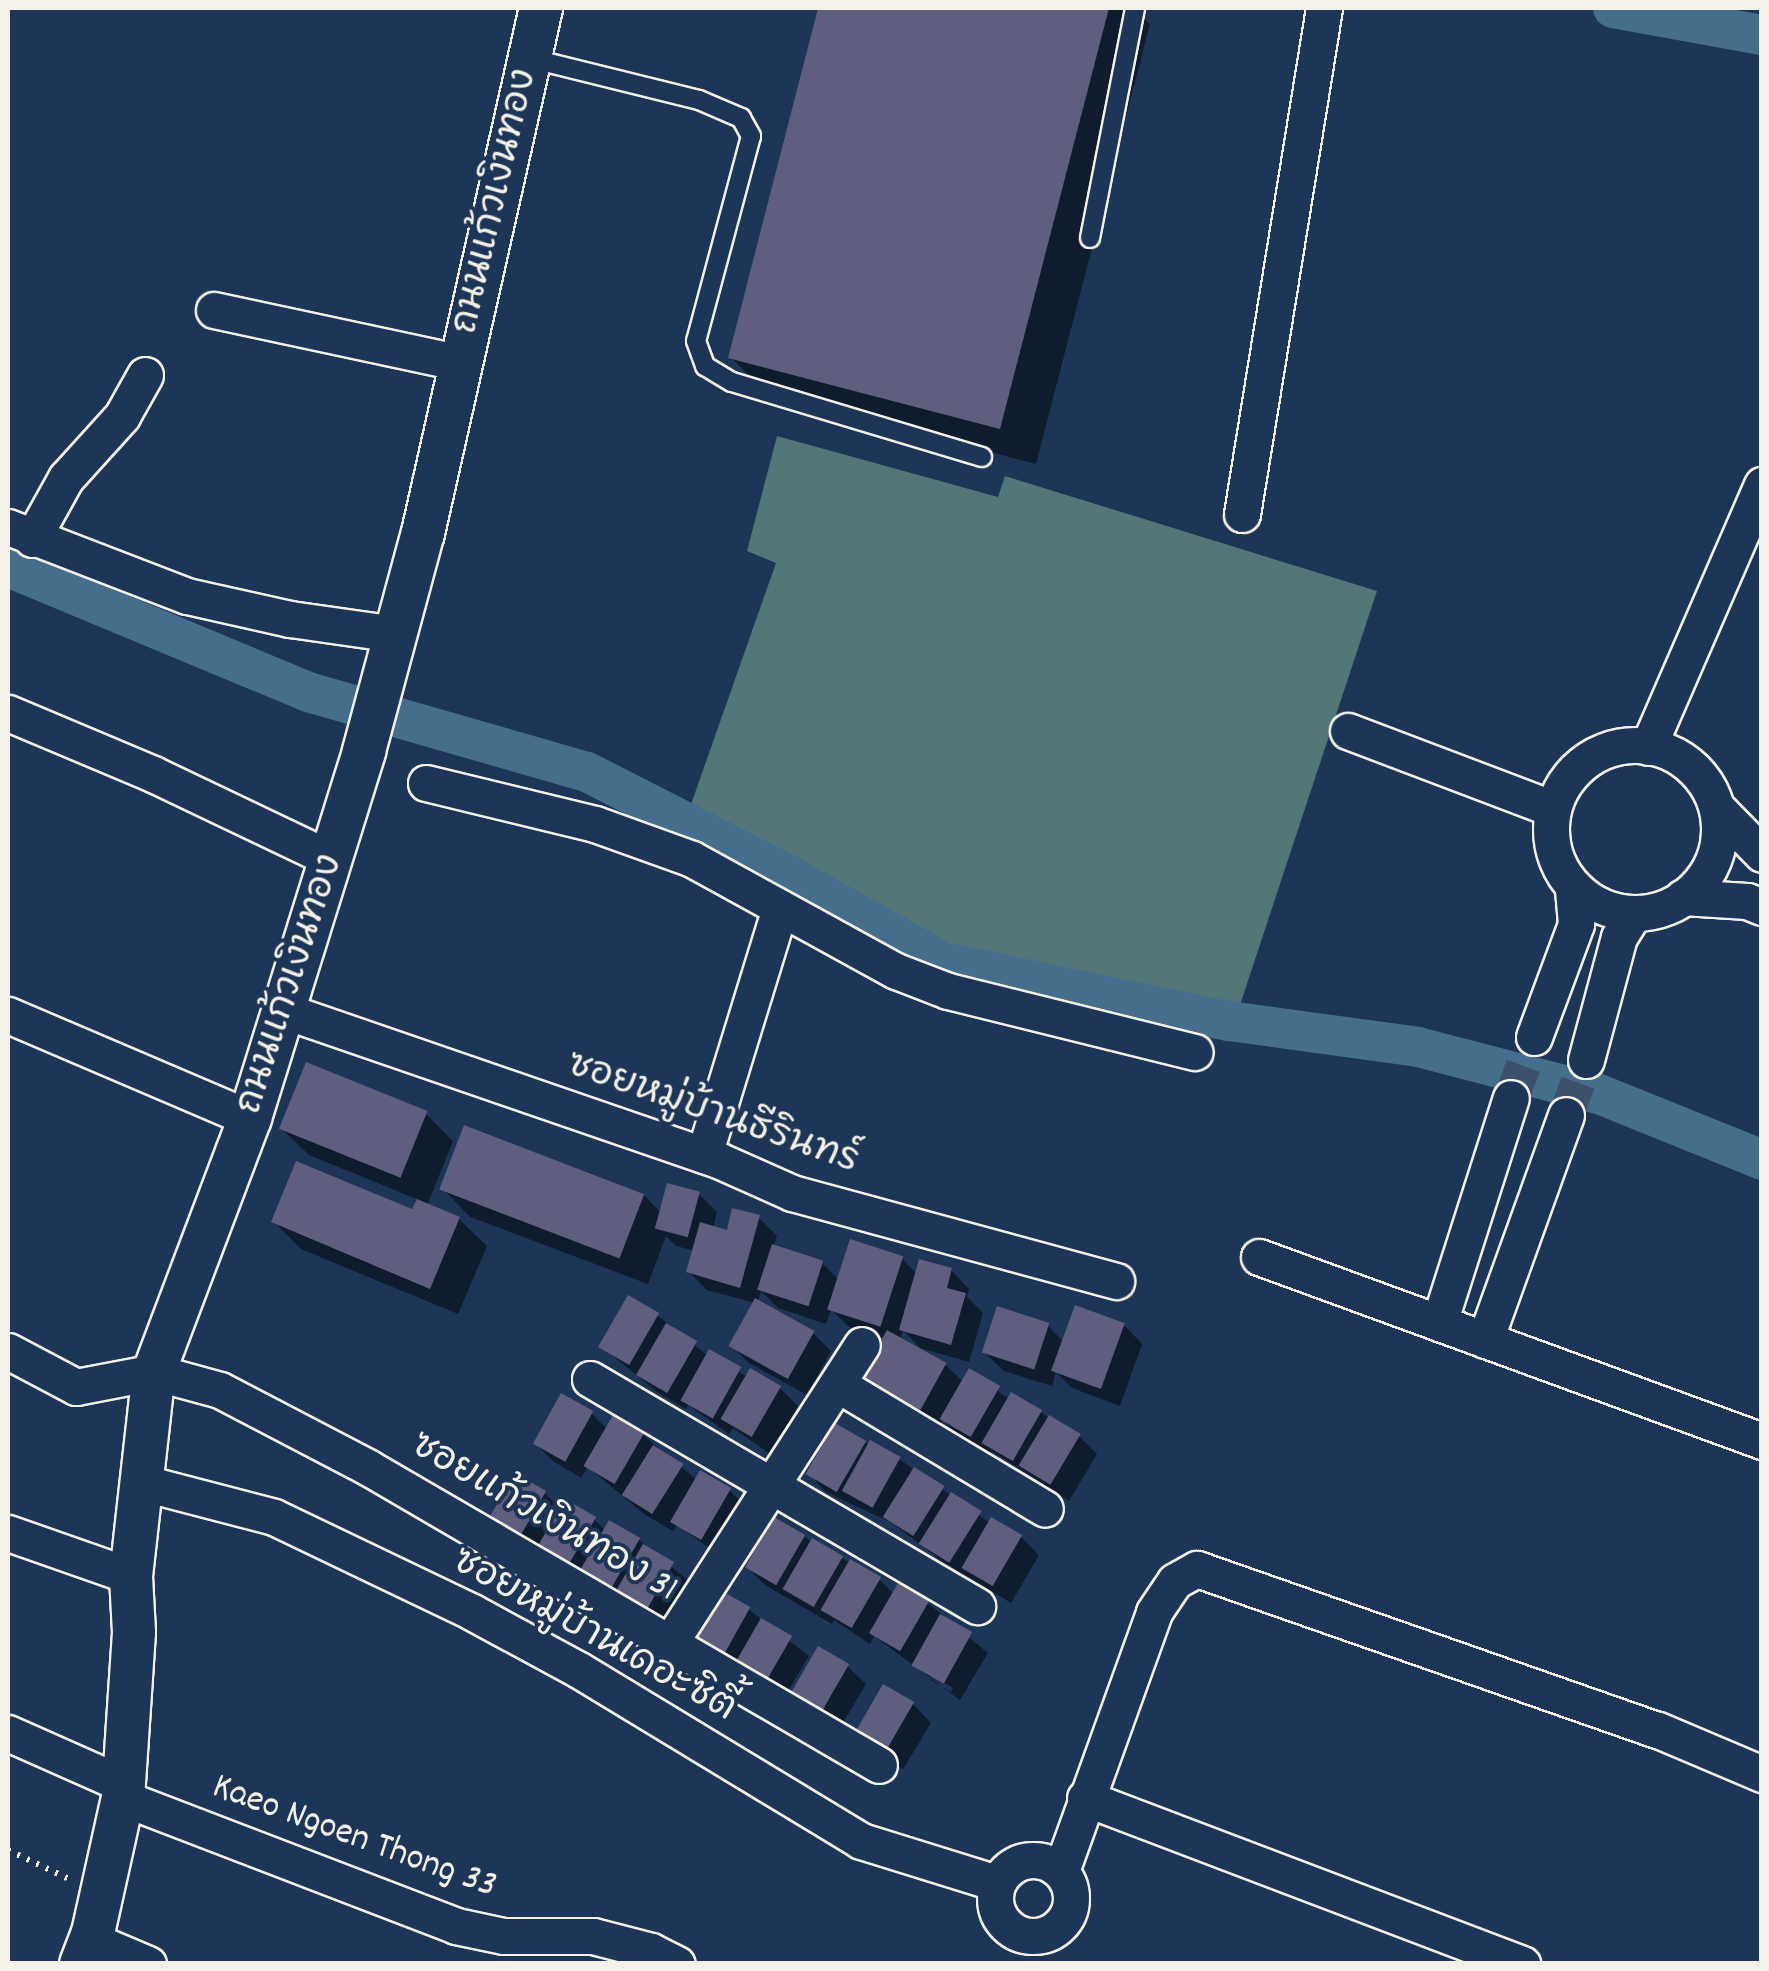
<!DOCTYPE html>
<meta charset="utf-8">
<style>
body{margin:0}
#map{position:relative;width:1769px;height:1971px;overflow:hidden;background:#1d3557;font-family:Dekko,"Playpen Sans Thai",sans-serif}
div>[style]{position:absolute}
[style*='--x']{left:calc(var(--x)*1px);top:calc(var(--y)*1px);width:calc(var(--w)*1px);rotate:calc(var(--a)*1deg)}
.green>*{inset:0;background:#527678}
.shadow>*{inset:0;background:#0007}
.canal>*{height:40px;margin:-20px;padding:0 20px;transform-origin:20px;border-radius:20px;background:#456e8c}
.building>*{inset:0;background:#5f5e7f;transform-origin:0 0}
.minor-tunnel>*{height:35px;margin-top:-17.5px;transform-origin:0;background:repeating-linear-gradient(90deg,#3d516d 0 35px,transparent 0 53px)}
.path>*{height:6px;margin-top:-3px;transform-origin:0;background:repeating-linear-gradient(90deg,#f4f1e8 0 2.5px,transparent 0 10.5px)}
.roads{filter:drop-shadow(2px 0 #f4f1e8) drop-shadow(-2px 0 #f4f1e8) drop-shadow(0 2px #f4f1e8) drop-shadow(0 -2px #f4f1e8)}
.service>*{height:18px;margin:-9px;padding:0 9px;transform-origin:9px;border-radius:9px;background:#1d3557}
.minor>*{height:35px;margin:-17.5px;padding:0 17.5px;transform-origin:17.5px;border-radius:17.5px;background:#1d3557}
.minor>.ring{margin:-17.5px;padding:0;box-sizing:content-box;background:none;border:35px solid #1d3557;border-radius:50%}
.tertiary>*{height:42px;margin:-21px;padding:0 21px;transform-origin:21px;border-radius:21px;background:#1d3557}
span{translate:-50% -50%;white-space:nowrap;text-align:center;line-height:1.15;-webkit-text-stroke:8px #1d3557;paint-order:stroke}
.street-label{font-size:38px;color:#f4f1e8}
.frame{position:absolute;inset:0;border:10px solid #f4f1e8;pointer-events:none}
</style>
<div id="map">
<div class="green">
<i style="clip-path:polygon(777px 436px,998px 497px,1005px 476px,1377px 591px,1240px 1005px,950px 950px,689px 810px,776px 563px,747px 551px)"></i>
</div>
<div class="shadow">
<i style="clip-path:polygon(820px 8px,1133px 8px,1150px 24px,1036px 464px,767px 393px,730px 357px)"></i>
<i style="clip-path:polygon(425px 1113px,453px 1141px,427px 1206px,459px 1219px,487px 1246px,458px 1314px,301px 1249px,274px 1222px,413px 1212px,419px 1200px,309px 1155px,281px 1128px)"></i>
<i style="clip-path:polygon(443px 1189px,644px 1195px,661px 1213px,699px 1194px,717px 1212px,713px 1228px,728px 1233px,758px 1217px,777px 1236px,773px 1247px,822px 1263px,840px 1281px,901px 1258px,917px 1274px,951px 1270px,969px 1289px,967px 1297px,983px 1313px,969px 1362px,920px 1348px,903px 1330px,900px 1340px,946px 1365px,964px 1383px,970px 1372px,1009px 1399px,1040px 1412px,1079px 1436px,1097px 1454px,1069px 1501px,992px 1451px,990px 1454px,960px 1437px,943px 1420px,939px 1427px,881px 1395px,863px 1377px,885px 1338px,849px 1327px,831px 1309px,826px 1324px,778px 1308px,761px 1291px,758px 1302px,813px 1333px,831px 1351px,807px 1395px,749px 1363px,731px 1345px,755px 1303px,707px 1290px,689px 1272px,695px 1251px,676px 1246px,666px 1236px,648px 1284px,470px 1217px)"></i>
<i style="clip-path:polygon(657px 1315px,708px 1356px,748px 1377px,751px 1372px,780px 1388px,798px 1406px,770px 1454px,733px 1428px,729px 1434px,688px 1405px,686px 1409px,657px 1392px,601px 1346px)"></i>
<i style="clip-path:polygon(1047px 1325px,1064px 1342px,1124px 1325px,1142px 1344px,1120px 1406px,1072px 1388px,1056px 1372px,1052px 1386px,1004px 1371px,985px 1353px)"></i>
<i style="clip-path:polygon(591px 1413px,607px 1429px,643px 1435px,697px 1480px,729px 1490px,747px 1508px,719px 1555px,677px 1525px,673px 1531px,644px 1514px,588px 1467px,581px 1478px,553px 1461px,535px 1443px)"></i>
<i style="clip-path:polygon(865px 1443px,899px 1459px,990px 1523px,1021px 1537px,1039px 1555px,1011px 1603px,942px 1561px,892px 1523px,826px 1492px,808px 1473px)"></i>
<i style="clip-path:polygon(545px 1493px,561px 1509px,594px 1519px,606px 1531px,610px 1524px,639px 1540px,690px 1582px,662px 1630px,506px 1541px)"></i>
<i style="clip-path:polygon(evenodd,804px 1537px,879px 1579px,894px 1594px,928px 1603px,988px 1653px,960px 1700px,874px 1636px,870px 1644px,834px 1620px,832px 1624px,765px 1585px,747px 1567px,804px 1537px,931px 1675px,953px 1688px,951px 1692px,931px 1680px,931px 1675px)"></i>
<i style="clip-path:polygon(748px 1609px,809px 1656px,781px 1703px,710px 1658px)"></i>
<i style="clip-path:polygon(847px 1666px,866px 1684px,838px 1731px,809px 1714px)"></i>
<i style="clip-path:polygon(884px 1687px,913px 1704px,931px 1723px,903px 1769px,874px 1753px)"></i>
</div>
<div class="canal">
<i style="--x:1613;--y:8;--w:151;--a:10.3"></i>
<i style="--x:8;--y:567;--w:325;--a:22.6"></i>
<i style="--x:308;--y:692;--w:290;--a:16"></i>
<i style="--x:587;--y:772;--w:222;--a:27"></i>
<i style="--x:785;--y:873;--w:181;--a:29.4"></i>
<i style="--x:943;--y:962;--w:292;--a:11.7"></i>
<i style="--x:1229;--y:1021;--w:191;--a:7.8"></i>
<i style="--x:1418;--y:1047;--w:187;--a:14.6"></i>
<i style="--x:1599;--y:1094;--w:176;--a:22"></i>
</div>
<div class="building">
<i style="clip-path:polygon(818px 8px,1109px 8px,1000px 429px,728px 358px)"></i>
<i style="left:306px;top:1062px;width:131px;height:72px;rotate:22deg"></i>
<i style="left:464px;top:1125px;width:193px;height:69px;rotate:21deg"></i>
<i style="clip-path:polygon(296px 1161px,412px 1209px,417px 1199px,460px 1217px,430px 1289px,271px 1222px)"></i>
<i style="left:667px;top:1183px;width:34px;height:47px;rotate:15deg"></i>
<i style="clip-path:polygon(732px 1208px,760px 1215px,740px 1288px,686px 1272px,700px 1222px,727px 1230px)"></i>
<i style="left:850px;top:1239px;width:56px;height:74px;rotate:18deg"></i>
<i style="left:772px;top:1244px;width:54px;height:48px;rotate:18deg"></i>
<i style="clip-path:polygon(919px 1259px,952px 1268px,947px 1288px,966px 1293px,951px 1345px,899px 1330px)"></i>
<i style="left:628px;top:1295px;width:36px;height:60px;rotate:30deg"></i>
<i style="left:755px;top:1298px;width:68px;height:55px;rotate:29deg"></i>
<i style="left:1075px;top:1305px;width:53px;height:70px;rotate:20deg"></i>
<i style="left:997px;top:1306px;width:55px;height:49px;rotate:18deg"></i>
<i style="left:666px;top:1323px;width:36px;height:60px;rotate:30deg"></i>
<i style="left:887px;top:1330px;width:68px;height:54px;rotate:29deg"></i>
<i style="left:709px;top:1349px;width:37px;height:59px;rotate:29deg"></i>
<i style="left:750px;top:1368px;width:36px;height:59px;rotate:30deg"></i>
<i style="left:969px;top:1368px;width:36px;height:59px;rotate:30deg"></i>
<i style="left:1011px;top:1392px;width:36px;height:59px;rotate:30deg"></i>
<i style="left:561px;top:1393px;width:37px;height:58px;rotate:29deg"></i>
<i style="left:613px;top:1415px;width:36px;height:59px;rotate:30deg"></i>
<i style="left:1049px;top:1415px;width:37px;height:59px;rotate:31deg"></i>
<i style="left:835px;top:1423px;width:36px;height:59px;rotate:30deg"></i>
<i style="left:870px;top:1440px;width:35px;height:58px;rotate:29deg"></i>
<i style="left:653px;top:1445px;width:36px;height:59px;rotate:32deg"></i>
<i style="left:914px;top:1467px;width:36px;height:59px;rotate:32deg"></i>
<i style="left:700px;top:1470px;width:36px;height:60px;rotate:30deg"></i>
<i style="left:515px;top:1473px;width:36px;height:59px;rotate:30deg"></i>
<i style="left:951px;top:1492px;width:36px;height:61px;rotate:32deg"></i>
<i style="left:565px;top:1499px;width:36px;height:59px;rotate:30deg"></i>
<i style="left:774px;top:1517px;width:36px;height:58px;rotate:30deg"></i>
<i style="left:991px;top:1517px;width:36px;height:59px;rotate:30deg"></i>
<i style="left:609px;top:1520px;width:36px;height:60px;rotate:30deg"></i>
<i style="left:812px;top:1538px;width:36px;height:59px;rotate:30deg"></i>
<i style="left:643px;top:1544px;width:36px;height:60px;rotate:30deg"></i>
<i style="left:850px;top:1559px;width:36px;height:59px;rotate:30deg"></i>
<i style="left:898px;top:1583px;width:36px;height:58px;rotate:30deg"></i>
<i style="left:718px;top:1589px;width:37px;height:59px;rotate:29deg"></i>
<i style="left:940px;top:1614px;width:37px;height:59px;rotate:29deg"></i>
<i style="left:761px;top:1618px;width:36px;height:58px;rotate:30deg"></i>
<i style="left:818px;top:1646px;width:36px;height:59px;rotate:30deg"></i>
<i style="left:883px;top:1684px;width:36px;height:59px;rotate:30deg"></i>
</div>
<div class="minor-tunnel">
<i style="--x:1511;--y:1098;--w:65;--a:-69.3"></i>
<i style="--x:1566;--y:1115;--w:59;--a:-70"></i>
</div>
<div class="path">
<i style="--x:8;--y:1850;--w:68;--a:25.4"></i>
</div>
<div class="roads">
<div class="service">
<i style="--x:529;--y:58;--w:175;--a:13.9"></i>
<i style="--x:699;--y:100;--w:46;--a:23.2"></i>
<i style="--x:741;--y:118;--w:21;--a:61"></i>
<i style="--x:751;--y:136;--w:212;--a:105"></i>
<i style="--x:696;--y:341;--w:27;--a:70"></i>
<i style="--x:705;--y:366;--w:31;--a:31"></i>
<i style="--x:732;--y:382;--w:261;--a:16.7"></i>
<i style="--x:1090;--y:238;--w:234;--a:-78.9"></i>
</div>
<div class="minor">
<i style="--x:214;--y:310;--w:253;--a:12.1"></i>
<i style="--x:1242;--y:514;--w:513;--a:-80.79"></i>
<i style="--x:8;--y:527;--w:192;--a:21.1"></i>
<i style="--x:187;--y:596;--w:106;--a:12.6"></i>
<i style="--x:290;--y:619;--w:106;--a:8.1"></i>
<i style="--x:32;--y:539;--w:70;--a:-60.9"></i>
<i style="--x:66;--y:478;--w:84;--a:-47.9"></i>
<i style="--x:122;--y:416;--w:47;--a:-60.7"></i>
<i style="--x:8;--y:713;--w:157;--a:22.8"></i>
<i style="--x:153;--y:774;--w:199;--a:25.5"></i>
<i style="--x:1348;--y:731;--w:219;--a:20.8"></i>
<i class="ring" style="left:1551px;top:745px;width:133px;height:133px"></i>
<i style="--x:1648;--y:747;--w:286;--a:-66.5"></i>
<i style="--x:426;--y:783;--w:174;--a:13.6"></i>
<i style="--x:595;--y:824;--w:103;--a:19.8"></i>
<i style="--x:692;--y:859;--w:233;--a:28.8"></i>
<i style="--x:896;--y:971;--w:56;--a:21"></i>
<i style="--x:948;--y:991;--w:254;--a:13.9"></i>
<i style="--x:1718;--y:809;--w:63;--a:45.6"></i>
<i style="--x:1683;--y:897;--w:64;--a:3.6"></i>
<i style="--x:1747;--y:901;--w:16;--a:22"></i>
<i style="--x:285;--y:1011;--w:458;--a:19"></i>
<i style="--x:718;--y:1160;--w:81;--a:24"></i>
<i style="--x:792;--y:1193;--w:336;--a:15.2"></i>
<i style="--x:8;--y:1015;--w:263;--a:23.1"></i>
<i style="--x:1534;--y:1037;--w:121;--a:-69.6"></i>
<i style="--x:1576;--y:924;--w:38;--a:-95"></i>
<i style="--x:1586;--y:1060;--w:127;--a:-75"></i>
<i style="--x:1619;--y:937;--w:28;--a:-58"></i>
<i style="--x:704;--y:1155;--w:258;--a:-72.9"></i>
<i style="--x:1259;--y:1257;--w:536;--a:20.09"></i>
<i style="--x:1439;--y:1323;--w:236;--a:-72.3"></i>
<i style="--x:1485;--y:1340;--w:239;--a:-70.2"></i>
<i style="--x:8;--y:1351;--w:77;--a:27.9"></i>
<i style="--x:76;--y:1387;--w:79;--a:-10.9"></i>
<i style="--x:154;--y:1372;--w:68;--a:15.3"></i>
<i style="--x:220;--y:1390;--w:168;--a:27.6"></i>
<i style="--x:369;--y:1468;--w:590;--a:30.21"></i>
<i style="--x:590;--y:1379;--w:449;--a:30.4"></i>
<i style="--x:839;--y:1385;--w:240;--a:31"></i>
<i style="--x:140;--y:1482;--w:138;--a:14.6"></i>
<i style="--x:274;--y:1517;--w:220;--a:25.6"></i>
<i style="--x:472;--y:1612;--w:122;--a:28.5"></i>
<i style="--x:579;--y:1670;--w:330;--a:31.2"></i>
<i style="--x:861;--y:1841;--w:142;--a:17.2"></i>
<i style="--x:8;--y:1533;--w:130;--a:19.3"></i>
<i style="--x:671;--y:1641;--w:352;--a:-57.2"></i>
<i style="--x:8;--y:1733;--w:126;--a:23.9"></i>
<i style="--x:123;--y:1798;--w:357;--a:21"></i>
<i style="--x:456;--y:1926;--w:49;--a:11.8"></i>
<i style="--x:504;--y:1936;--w:89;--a:0"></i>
<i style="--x:593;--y:1936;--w:60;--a:14.5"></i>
<i style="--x:651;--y:1951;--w:29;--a:27"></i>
<i style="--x:1085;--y:1798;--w:468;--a:20.8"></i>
<i class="ring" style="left:995px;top:1860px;width:41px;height:41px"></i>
<i style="--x:1061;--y:1871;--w:275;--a:-70.2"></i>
<i style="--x:1154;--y:1612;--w:37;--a:-56"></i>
<i style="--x:1175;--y:1581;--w:25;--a:-29"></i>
<i style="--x:1197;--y:1569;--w:488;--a:19.3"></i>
<i style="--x:1658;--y:1730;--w:113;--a:22.9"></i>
<i style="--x:91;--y:1940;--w:62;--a:22.8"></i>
</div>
<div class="tertiary">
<i style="--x:81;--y:1964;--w:33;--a:-69"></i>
<i style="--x:93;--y:1933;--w:138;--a:-77.5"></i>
<i style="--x:123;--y:1798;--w:166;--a:-86.2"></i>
<i style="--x:134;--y:1632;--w:56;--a:-93.1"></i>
<i style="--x:131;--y:1576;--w:205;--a:-83.6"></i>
<i style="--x:154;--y:1372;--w:272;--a:-69.3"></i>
<i style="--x:250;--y:1118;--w:384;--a:-72.7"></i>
<i style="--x:364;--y:751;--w:226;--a:-74.9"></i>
<i style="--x:423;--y:533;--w:538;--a:-77.33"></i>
</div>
</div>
<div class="street-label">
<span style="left:497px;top:202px;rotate:-77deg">ถนนแก้วเงินทอง</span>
<span style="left:292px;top:985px;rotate:-72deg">ถนนแก้วเงินทอง</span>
<span style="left:712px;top:1115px;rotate:19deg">ซอยหมู่บ้านธีรินทร์</span>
<span style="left:543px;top:1519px;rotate:30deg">ซอยแก้วเงินทอง 31</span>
<span style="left:593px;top:1637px;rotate:29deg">ซอยหมู่บ้านเดอะซิตี้</span>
<span style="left:354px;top:1838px;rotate:20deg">Kaeo Ngoen Thong 33</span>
</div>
<div class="frame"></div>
</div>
